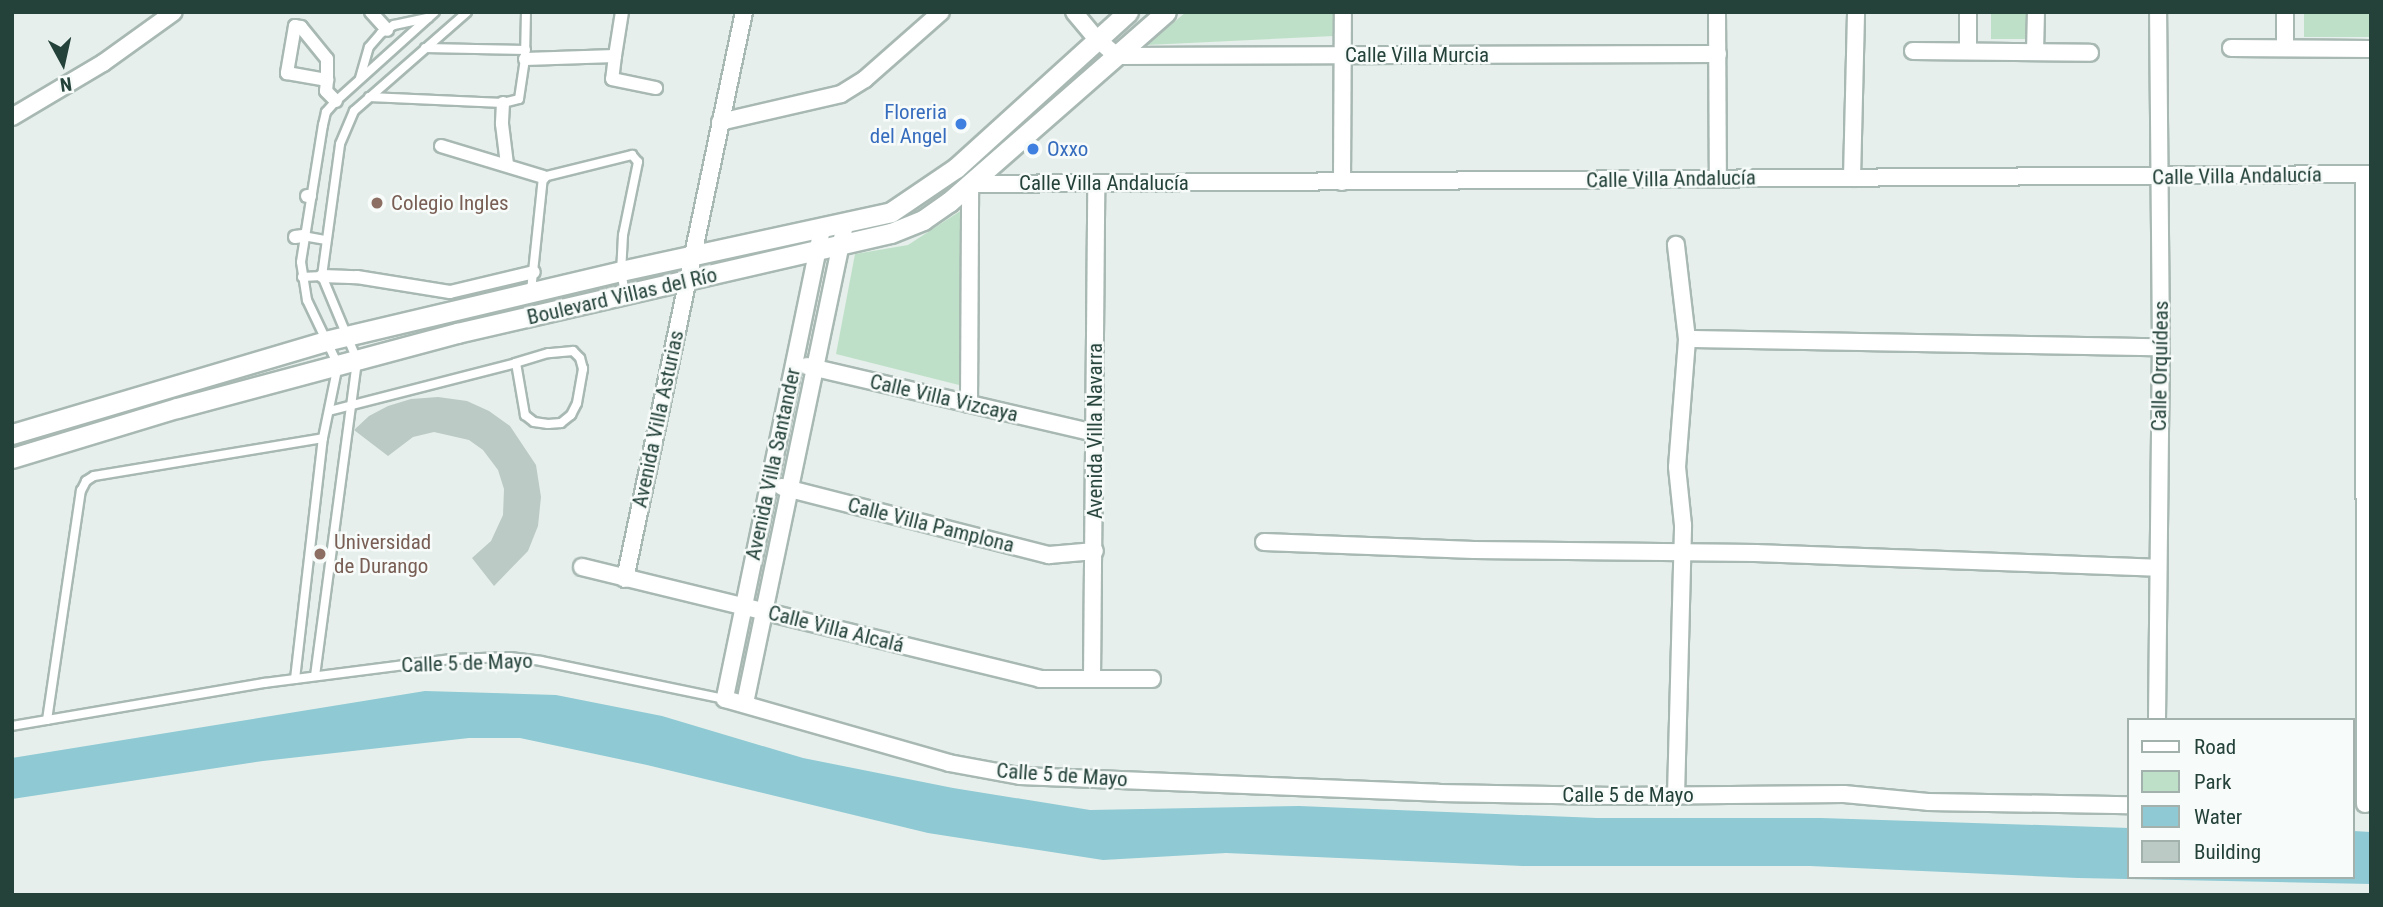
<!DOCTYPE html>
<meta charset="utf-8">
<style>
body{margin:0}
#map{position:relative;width:2383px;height:907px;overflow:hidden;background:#e6efeb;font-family:"Roboto Condensed",sans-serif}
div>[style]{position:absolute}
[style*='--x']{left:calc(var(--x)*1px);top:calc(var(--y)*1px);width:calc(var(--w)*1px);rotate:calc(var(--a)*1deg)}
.green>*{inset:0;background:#bfe0c8;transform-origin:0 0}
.water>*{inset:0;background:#8ec9d4}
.building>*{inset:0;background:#bbcac4}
.roads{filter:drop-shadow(2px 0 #a8b8b2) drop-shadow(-2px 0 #a8b8b2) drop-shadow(0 2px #a8b8b2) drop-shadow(0 -2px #a8b8b2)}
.service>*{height:8px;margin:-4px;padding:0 4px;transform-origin:4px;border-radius:4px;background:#fff}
.pedestrian>*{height:12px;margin:-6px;padding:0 6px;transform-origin:6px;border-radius:6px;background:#fff}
.minor>*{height:16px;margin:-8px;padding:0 8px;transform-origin:8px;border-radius:8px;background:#fff}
.tertiary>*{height:19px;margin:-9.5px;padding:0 9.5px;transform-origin:9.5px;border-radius:9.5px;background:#fff}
.dots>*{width:19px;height:19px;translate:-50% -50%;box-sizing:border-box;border:4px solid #f7fbf9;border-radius:50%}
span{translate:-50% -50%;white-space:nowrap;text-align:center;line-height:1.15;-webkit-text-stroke:5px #f7fbf9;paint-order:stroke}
.street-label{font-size:21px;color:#24423a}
.shop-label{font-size:21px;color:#366cbe}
.right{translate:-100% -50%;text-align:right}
.left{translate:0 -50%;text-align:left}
.education-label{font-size:21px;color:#785e54}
.frame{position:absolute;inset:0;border:14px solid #24423a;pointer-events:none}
.legend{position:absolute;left:2127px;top:718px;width:228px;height:161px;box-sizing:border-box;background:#f7fbf9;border:2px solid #a3b1ad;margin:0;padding:9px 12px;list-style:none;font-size:21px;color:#24423a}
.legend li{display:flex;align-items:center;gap:14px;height:35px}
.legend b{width:35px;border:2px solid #a3b1ad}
.north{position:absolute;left:28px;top:28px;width:70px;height:70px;-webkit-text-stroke:5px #f7fbf9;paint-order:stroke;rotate:172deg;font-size:19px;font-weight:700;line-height:28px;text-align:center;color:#24423a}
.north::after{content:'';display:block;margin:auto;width:24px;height:32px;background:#24423a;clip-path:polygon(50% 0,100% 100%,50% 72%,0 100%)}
</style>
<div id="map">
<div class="green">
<i style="clip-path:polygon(1186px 12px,1333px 12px,1334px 36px,1147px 45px)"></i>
<i style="left:1991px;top:12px;width:45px;height:27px"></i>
<i style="left:2304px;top:12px;width:67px;height:25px"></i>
<i style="clip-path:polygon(968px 206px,959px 385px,836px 354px,855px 254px,908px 245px)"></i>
</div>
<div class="water">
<i style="clip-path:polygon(425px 691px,556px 695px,662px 716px,803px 758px,953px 788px,1090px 810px,1299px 806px,1597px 818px,1821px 818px,2129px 828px,2129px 877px,2353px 877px,2353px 831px,2371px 832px,2371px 884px,2078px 878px,1810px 866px,1523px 866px,1226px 853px,1103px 860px,928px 833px,647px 765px,520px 738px,469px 738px,263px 761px,12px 799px,12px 758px)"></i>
</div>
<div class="building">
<i style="clip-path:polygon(438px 397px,467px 401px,489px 411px,510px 426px,536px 465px,541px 497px,538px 526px,528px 551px,494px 586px,472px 558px,491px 541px,503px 515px,504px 489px,498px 470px,483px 450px,469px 440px,434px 432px,413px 437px,388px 456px,354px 430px,369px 416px,388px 406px,411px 399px)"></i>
</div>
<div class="roads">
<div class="service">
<i style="--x:425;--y:48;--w:101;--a:1.1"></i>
<i style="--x:360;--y:78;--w:32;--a:-74"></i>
<i style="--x:369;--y:47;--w:18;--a:-49"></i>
<i style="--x:381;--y:33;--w:15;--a:-32"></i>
<i style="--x:394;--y:25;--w:35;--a:-12"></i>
<i style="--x:369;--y:97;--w:134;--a:2.6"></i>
<i style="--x:503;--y:103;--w:16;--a:-14"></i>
<i style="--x:519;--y:99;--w:40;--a:-81.5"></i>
<i style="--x:525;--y:59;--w:47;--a:-88.8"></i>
<i style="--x:303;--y:236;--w:22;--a:10"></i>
<i style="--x:302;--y:277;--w:20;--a:-3"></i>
<i style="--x:531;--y:291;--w:115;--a:-84"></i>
<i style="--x:543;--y:177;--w:92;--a:-13.9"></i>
<i style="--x:632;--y:155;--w:9;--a:49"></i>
<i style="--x:638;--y:162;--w:75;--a:101.6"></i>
<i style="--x:623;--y:235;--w:36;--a:93"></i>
<i style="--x:621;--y:271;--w:23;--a:80"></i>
<i style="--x:329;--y:411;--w:193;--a:-14.4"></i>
<i style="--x:516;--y:363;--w:53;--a:80.2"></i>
<i style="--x:525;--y:415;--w:11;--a:38"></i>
<i style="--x:534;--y:422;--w:14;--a:8"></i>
<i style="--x:548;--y:424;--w:13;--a:-4"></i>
<i style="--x:561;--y:423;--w:13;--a:-39"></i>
<i style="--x:571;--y:415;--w:13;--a:-63"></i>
<i style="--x:577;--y:403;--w:35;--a:-80"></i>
<i style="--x:583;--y:369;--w:11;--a:-105"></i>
<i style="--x:580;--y:358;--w:10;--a:-135"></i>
<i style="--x:573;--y:351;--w:25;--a:175"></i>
<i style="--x:548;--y:353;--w:34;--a:163"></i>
<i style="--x:315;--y:676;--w:319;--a:-82.4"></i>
<i style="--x:357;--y:360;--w:91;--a:-112.6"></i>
<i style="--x:322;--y:276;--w:133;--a:-82.2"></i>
<i style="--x:340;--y:144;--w:36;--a:-67"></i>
<i style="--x:354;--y:111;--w:150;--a:-41.2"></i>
<i style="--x:295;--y:679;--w:243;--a:-83.4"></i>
<i style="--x:323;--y:438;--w:75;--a:-78.4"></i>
<i style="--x:338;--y:365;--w:72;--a:-115.5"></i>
<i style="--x:307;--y:300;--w:38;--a:-99"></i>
<i style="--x:301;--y:262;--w:139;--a:-80.9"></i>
<i style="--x:323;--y:125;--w:13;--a:-77"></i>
<i style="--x:326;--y:112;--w:15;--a:-48"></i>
<i style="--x:336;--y:101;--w:133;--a:-42"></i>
<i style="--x:47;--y:720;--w:232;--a:-81.6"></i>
<i style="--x:81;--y:491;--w:11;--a:-63"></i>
<i style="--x:86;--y:481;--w:9;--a:-32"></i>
<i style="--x:94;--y:476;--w:232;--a:-9.4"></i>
<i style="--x:12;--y:726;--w:256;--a:-9.7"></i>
<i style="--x:264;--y:683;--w:189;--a:-7.3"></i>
<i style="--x:451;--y:659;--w:59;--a:-1.9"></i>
<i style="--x:510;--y:657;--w:31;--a:7"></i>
<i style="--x:541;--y:661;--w:188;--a:11.7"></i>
</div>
<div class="pedestrian">
<i style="--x:371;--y:12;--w:24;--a:48"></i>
<i style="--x:615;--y:56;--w:23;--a:97"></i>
<i style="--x:612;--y:79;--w:45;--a:11.6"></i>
<i style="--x:525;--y:59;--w:90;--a:-1.9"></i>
<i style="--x:615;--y:56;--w:45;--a:-81"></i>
<i style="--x:327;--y:80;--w:21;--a:-90"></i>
<i style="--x:327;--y:59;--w:41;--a:-129.1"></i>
<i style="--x:301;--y:27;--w:6;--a:-171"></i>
<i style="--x:295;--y:26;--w:48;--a:99.7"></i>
<i style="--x:287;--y:73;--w:41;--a:9.9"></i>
<i style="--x:327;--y:80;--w:11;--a:95"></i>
<i style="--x:326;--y:91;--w:14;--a:45"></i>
<i style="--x:503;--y:103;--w:21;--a:93"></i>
<i style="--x:502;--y:124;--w:40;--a:82.9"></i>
<i style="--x:441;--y:146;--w:107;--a:16.9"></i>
<i style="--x:307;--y:196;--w:3;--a:0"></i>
<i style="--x:295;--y:237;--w:8;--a:-7"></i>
<i style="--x:322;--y:276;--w:35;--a:2"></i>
<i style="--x:357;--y:277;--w:94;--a:9.2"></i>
<i style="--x:450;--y:292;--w:86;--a:-13.4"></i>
</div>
<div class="minor">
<i style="--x:1074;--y:12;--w:34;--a:50"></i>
<i style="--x:1096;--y:38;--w:28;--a:41"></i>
<i style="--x:1117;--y:56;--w:601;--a:-0.19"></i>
<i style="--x:1717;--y:12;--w:166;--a:89.7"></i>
<i style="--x:2285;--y:12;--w:36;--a:90"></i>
<i style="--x:2231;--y:48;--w:140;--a:0.4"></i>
<i style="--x:1913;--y:51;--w:177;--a:0.6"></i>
<i style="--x:1968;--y:51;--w:39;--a:-90"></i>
<i style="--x:2035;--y:52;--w:40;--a:-88.6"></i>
<i style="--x:12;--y:117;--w:106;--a:-30.7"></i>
<i style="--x:103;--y:63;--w:87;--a:-35.7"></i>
<i style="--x:720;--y:122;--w:124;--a:-13"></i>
<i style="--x:841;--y:94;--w:28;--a:-32"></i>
<i style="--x:865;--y:79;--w:101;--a:-41.4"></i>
<i style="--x:2364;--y:174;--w:630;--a:89.91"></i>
<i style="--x:1852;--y:178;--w:166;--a:-88.6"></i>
<i style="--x:1342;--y:182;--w:170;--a:-89.7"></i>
<i style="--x:970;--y:184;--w:1401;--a:-0.41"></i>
<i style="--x:822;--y:229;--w:480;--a:101.7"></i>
<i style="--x:725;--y:699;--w:233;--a:15.9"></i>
<i style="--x:949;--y:763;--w:72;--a:10.4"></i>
<i style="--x:1020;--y:776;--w:419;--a:2.3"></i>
<i style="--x:1439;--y:793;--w:176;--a:1"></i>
<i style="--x:1615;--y:796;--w:229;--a:-0.5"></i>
<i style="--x:1844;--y:794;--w:84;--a:5.4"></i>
<i style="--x:1928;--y:802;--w:201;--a:0.9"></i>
<i style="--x:1687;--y:339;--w:474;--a:1"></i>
<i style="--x:807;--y:366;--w:295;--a:13.1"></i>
<i style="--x:969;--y:404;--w:220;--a:-89.7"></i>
<i style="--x:782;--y:487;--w:276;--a:14.3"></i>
<i style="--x:1049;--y:555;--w:46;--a:-5"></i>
<i style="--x:1264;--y:542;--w:210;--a:2.2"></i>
<i style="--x:1474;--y:550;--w:282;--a:0.6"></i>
<i style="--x:1756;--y:553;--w:400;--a:2.1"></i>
<i style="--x:582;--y:567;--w:471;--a:13.7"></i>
<i style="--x:1040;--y:679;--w:112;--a:0"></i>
<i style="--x:625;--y:579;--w:579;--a:-78.15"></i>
<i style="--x:1092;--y:679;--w:496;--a:-89.5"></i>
<i style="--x:745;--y:703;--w:489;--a:-78.2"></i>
<i style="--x:2157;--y:720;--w:373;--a:-89.4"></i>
<i style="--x:2161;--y:347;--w:335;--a:-90.5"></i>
<i style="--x:1676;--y:796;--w:271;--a:-88.5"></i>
<i style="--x:1683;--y:525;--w:58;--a:-95.9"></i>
<i style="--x:1677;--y:467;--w:128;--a:-85.5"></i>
<i style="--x:1687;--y:339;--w:95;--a:-96.7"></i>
</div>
<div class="tertiary">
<i style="--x:12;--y:434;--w:327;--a:-16.5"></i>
<i style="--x:325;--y:341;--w:304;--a:-13.3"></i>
<i style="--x:621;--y:271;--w:276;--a:-12.3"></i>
<i style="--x:891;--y:212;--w:78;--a:-34.1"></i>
<i style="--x:956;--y:168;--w:232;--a:-42.2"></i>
<i style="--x:12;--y:458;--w:172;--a:-16.9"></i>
<i style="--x:177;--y:408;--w:290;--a:-15"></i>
<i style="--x:457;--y:333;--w:445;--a:-13"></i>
<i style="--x:891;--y:233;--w:35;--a:-22"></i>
<i style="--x:923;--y:220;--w:32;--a:-35"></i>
<i style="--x:949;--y:202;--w:288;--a:-41.2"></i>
</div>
</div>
<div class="dots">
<i style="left:961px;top:124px;background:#3f7fe0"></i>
<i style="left:1033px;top:149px;background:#3f7fe0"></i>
<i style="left:377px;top:203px;background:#8d6e63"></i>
<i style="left:320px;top:554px;background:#8d6e63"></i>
</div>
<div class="street-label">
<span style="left:1417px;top:55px">Calle Villa Murcia</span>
<span style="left:2237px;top:176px;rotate:-1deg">Calle Villa Andalucía</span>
<span style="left:1671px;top:179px;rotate:-1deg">Calle Villa Andalucía</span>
<span style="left:1104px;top:183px">Calle Villa Andalucía</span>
<span style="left:622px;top:296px;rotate:-13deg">Boulevard Villas del Río</span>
<span style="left:2160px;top:366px;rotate:-89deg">Calle Orquídeas</span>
<span style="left:944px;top:398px;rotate:13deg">Calle Villa Vizcaya</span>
<span style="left:658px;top:419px;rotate:-78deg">Avenida Villa Asturias</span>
<span style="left:1095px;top:431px;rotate:-90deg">Avenida Villa Navarra</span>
<span style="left:773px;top:464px;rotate:-78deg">Avenida Villa Santander</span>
<span style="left:931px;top:525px;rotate:14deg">Calle Villa Pamplona</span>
<span style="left:836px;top:629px;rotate:14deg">Calle Villa Alcalá</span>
<span style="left:467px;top:663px;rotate:-2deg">Calle 5 de Mayo</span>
<span style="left:1062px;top:775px;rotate:4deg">Calle 5 de Mayo</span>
<span style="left:1628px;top:795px">Calle 5 de Mayo</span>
</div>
<div class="shop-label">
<span class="right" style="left:947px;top:124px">Floreria<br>del Angel</span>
<span class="left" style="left:1047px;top:149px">Oxxo</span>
</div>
<div class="education-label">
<span class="left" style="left:391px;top:203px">Colegio Ingles</span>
<span class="left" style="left:334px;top:554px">Universidad<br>de Durango</span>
</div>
<div class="frame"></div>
<ul class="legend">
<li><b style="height:9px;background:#fff"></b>Road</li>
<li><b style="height:19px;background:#bfe0c8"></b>Park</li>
<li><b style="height:19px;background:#8ec9d4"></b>Water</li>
<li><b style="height:19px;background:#bbcac4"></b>Building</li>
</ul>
<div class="north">N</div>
</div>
